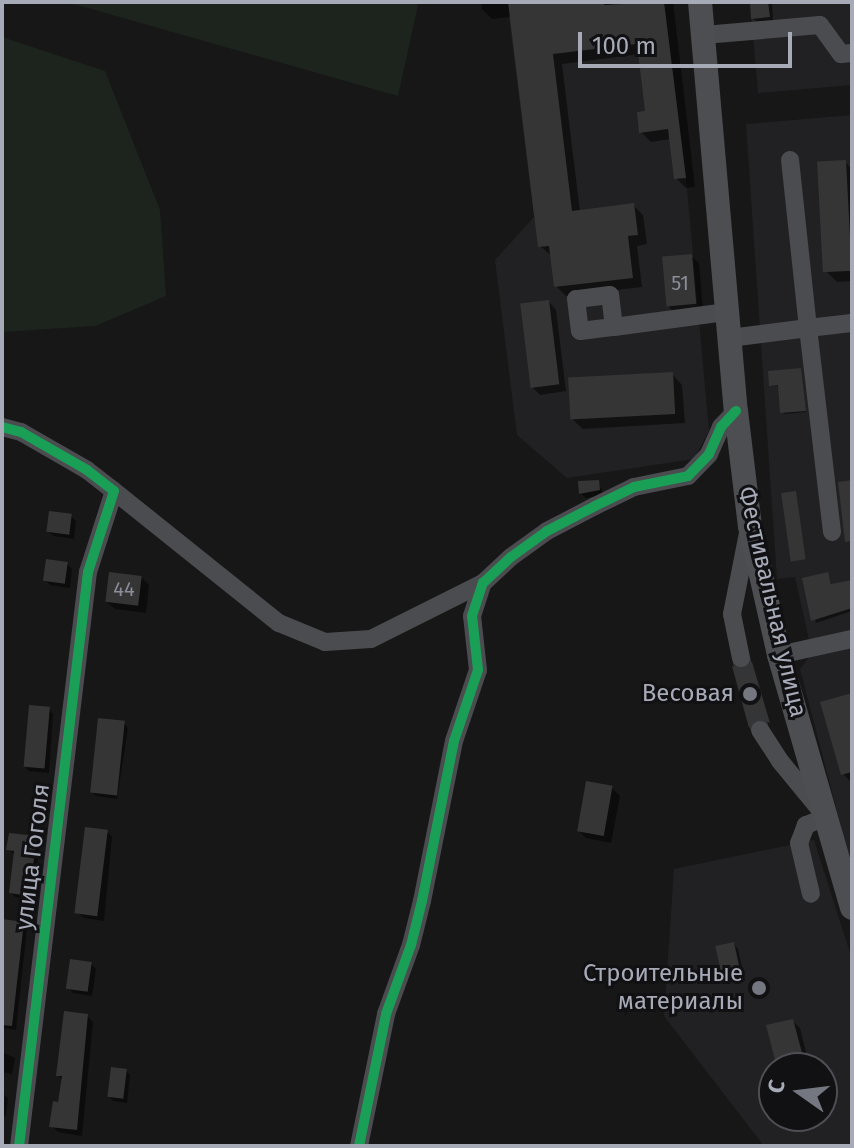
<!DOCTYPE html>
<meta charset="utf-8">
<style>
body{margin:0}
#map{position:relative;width:854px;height:1148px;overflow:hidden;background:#171717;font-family:"Fira Sans",sans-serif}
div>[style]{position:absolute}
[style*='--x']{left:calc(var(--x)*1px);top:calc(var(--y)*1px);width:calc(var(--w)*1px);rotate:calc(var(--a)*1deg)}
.built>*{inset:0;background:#212123}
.green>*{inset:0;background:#1d241e}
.shadow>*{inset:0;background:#0007}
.building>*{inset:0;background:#353536;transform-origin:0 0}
.minor-tunnel>*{height:18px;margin-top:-9px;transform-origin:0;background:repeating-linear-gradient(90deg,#343537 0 18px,transparent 0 27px)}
.minor>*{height:18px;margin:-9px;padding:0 9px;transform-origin:9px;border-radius:9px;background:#4b4c50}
.major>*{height:24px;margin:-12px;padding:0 12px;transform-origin:12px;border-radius:12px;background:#4d4e52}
.cycleway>*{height:10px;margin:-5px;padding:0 5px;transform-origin:5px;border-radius:5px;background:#1a9f57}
.dots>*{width:22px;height:22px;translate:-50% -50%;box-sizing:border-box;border:4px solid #111113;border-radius:50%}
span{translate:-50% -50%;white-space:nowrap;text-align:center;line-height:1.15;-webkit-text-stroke:6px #111113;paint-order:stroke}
.number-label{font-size:20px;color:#8a8e98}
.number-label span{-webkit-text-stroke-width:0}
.street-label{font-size:24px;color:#a7abb8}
.poi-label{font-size:24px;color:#a7abb8}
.right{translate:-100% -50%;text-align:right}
.frame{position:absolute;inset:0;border:4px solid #a7abb8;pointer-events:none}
.north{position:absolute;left:758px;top:1052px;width:80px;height:80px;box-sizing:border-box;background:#111113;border:2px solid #4d4f55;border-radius:50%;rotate:284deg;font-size:22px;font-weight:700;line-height:32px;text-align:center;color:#a7abb8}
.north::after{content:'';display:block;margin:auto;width:28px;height:36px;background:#757780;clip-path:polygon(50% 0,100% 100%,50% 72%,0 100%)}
.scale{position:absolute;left:578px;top:32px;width:214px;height:36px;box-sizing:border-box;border:4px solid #a7abb8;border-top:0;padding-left:10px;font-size:24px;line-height:28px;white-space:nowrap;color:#a7abb8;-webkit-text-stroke:6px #111113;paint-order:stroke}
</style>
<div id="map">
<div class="built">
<i style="clip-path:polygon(632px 2px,664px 2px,686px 178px,709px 431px,694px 459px,567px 478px,517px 435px,495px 260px,534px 217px,509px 17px)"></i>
<i style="clip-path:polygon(750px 2px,852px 2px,852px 85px,758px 93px)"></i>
<i style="clip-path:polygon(852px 115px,852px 869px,800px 669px,812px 653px,795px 577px,777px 579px,746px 124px)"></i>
<i style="clip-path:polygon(evenodd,814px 840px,852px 959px,852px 1146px,764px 1146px,664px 1016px,674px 869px,814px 840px,774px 1068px,822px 1068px,822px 1116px,774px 1116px,774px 1068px)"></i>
</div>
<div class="green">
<i style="clip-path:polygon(67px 2px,409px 2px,418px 5px,398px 96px)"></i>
<i style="clip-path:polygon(2px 37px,105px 71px,160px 210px,166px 296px,95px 326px,2px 332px)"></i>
</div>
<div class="shadow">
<i style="clip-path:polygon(481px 2px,673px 2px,695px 187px,686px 188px,676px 178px,671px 139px,651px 142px,641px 132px,647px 112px,640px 54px,562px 64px,580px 212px,633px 205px,643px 215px,647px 244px,637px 246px,642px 287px,566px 296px,556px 286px,552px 256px,540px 246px,511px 17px,492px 19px,482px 9px)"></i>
<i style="clip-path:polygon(752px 2px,772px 2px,773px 21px,758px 23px,753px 18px)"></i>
<i style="clip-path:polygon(845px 162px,852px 169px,852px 281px,837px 282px,827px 272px)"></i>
<i style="clip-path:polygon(691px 256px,699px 263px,703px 311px,676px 315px,669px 307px)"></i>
<i style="clip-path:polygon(549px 302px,556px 310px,566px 391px,540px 395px,532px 387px)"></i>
<i style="clip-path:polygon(800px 370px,806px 412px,784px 414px,780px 386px,771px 385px)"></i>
<i style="clip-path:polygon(672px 374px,682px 385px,685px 423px,583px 429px,572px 419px)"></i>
<i style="clip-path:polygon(598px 482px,604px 495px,586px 498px,581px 494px)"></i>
<i style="clip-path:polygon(71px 516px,76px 521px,74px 539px,54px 536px,49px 532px)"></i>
<i style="clip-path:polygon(67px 564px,72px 569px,70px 588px,50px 585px,45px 580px)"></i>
<i style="clip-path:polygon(828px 574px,832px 585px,852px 582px,852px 611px,816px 623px,805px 579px)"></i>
<i style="clip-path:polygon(141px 577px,149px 585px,146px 613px,115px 609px,107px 602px)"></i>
<i style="clip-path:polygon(852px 695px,852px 783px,843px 774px)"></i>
<i style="clip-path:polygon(49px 709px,53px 714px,49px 773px,29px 771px,24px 766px)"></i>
<i style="clip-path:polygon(124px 723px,128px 728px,117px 799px,96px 796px,91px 791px)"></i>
<i style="clip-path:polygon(612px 788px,620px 796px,611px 843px,586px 838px,578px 830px)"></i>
<i style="clip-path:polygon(108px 832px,112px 837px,104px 921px,84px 918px,79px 914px)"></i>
<i style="clip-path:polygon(36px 838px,40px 843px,33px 900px,15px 897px,11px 893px,16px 855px,9px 850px)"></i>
<i style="clip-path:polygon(2px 921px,23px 924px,27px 928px,16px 1030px,2px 1028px)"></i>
<i style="clip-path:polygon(734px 944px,738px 949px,743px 971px,727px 974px,722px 969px)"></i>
<i style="clip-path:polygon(91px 964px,96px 969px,92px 996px,73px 993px,68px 988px)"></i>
<i style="clip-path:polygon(87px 1016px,93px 1022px,82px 1136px,58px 1132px,52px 1126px,63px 1080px,58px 1075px)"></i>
<i style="clip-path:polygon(793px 1021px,800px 1028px,810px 1068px,779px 1068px)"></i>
<i style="clip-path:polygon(2px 1052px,15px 1058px,12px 1074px,2px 1072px)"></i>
<i style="clip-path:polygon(126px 1071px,130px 1075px,127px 1103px,113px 1101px,109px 1096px)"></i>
<i style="clip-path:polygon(2px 1093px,8px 1098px,6px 1116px,2px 1115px)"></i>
</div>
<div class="building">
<i style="clip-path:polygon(508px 2px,604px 2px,604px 5px,664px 2px,686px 178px,674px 179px,668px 129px,639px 133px,637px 112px,645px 111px,637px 44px,553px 54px,572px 211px,634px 203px,638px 235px,628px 236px,633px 278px,554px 287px,549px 246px,538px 247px)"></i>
<i style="clip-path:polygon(750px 2px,768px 2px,770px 17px,751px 19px)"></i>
<i style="left:846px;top:160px;width:111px;height:29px;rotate:87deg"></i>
<i style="left:692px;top:254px;width:50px;height:30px;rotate:85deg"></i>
<i style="left:549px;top:300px;width:85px;height:29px;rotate:83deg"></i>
<i style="clip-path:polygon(801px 368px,806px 411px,780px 413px,778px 385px,769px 386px,768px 371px)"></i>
<i style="left:673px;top:372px;width:42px;height:105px;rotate:87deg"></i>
<i style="clip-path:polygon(599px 480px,600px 490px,579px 494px,578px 481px)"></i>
<i style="clip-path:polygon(852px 480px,852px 541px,845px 542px,838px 482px)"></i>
<i style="left:796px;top:491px;width:69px;height:15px;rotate:82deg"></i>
<i style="left:49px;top:511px;width:23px;height:21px;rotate:7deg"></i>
<i style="left:46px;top:559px;width:22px;height:22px;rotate:8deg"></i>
<i style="left:109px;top:572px;width:33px;height:30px;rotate:7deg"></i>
<i style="clip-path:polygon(828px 572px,831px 584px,852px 580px,852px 608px,811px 621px,802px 578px)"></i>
<i style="clip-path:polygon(752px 662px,770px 723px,759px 718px,749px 728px,732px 666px,743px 670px)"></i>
<i style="clip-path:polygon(852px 693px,852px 772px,841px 775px,820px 702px)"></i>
<i style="left:29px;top:705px;width:21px;height:62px;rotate:5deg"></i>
<i style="left:98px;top:718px;width:27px;height:75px;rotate:6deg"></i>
<i style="left:586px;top:781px;width:27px;height:51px;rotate:10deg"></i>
<i style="left:85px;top:827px;width:23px;height:87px;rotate:7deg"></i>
<i style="clip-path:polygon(9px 833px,37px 836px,29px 896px,9px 893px,14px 851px,6px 850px)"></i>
<i style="clip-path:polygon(2px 919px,24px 922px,12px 1026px,2px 1025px)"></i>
<i style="left:734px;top:942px;width:25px;height:19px;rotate:78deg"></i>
<i style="left:70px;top:959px;width:22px;height:30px;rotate:8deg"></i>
<i style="clip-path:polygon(64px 1011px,88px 1014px,77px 1130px,49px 1127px,53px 1101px,58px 1102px,62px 1076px,56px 1076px)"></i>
<i style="clip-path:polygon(793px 1019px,806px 1068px,777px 1068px,766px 1025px)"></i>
<i style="left:111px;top:1067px;width:16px;height:30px;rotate:7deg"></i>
</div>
<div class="minor-tunnel">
<i style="--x:741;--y:658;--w:74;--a:75.2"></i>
</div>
<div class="minor">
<i style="--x:704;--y:35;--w:116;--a:-4.9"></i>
<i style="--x:820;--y:25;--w:36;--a:54"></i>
<i style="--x:841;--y:54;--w:11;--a:-5"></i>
<i style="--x:614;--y:327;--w:32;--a:-97"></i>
<i style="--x:610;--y:295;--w:34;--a:173"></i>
<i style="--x:576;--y:299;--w:32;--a:83"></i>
<i style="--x:580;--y:331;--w:34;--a:-7"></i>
<i style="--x:614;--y:327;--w:114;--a:-7.6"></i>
<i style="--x:730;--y:338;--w:79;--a:-7.3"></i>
<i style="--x:808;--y:328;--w:169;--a:-96.1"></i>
<i style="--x:2;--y:427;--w:20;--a:15"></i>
<i style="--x:21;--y:432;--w:76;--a:29.9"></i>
<i style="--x:87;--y:470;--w:34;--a:38"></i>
<i style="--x:114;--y:491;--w:85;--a:107.8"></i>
<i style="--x:88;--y:572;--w:578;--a:96.85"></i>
<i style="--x:114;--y:491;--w:211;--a:38.7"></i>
<i style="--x:279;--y:623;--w:50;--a:22.4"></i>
<i style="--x:325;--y:642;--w:46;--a:-3.7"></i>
<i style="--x:371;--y:639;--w:125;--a:-26.6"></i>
<i style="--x:832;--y:532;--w:205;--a:-96.7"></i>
<i style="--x:808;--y:328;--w:44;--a:-6.5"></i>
<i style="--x:779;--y:655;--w:75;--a:-12.4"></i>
<i style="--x:741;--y:658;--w:45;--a:-101.6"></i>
<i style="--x:732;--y:614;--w:83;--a:-78.8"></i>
<i style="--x:760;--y:730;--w:37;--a:57"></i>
<i style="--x:780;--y:761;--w:72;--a:50.6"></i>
<i style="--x:826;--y:817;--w:22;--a:158"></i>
<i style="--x:806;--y:825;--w:19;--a:111"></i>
<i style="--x:799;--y:843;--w:52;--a:76.8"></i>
<i style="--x:359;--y:1146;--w:135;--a:-78.4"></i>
<i style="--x:386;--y:1014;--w:73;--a:-70.1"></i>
<i style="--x:411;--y:945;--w:45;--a:-76"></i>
<i style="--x:422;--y:901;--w:163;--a:-78.7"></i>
<i style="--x:454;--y:741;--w:75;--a:-71.3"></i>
<i style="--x:478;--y:670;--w:54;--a:-96.3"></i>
<i style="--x:472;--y:616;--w:35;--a:-72"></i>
<i style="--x:483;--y:583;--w:38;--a:-43"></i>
<i style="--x:511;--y:557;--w:44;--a:-35.8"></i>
<i style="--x:547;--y:531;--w:54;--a:-27.5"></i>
<i style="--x:595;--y:506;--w:43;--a:-26"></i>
<i style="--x:634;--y:487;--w:55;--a:-11.5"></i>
<i style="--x:688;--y:476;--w:30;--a:-46"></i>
<i style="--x:709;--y:454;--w:30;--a:-66"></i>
<i style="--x:721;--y:427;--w:22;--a:-47"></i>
</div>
<div class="major">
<i style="--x:700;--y:2;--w:411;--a:85"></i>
<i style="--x:736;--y:411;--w:116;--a:83.1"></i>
<i style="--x:750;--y:526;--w:132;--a:77.3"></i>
<i style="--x:779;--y:655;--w:263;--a:73.9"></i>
</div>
<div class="cycleway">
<i style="--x:2;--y:427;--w:20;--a:15"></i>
<i style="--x:21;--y:432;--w:76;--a:29.9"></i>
<i style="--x:87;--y:470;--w:34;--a:38"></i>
<i style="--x:114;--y:491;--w:85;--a:107.8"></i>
<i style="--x:88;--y:572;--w:578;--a:96.85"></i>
<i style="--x:359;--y:1146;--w:135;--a:-78.4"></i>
<i style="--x:386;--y:1014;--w:73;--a:-70.1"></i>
<i style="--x:411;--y:945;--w:45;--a:-76"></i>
<i style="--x:422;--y:901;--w:163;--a:-78.7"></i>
<i style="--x:454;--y:741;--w:75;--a:-71.3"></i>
<i style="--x:478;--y:670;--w:54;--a:-96.3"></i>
<i style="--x:472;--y:616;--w:35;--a:-72"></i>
<i style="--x:483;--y:583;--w:38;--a:-43"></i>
<i style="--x:511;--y:557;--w:44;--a:-35.8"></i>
<i style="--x:547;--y:531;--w:54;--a:-27.5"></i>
<i style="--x:595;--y:506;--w:43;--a:-26"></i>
<i style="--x:634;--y:487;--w:55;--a:-11.5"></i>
<i style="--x:688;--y:476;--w:30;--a:-46"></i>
<i style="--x:709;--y:454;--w:30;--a:-66"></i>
<i style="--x:721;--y:427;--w:22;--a:-47"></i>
</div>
<div class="dots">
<i style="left:750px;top:694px;background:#757780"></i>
<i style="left:759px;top:988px;background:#757780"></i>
</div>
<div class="number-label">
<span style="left:680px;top:283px">51</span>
<span style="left:124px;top:589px">44</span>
</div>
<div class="street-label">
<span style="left:772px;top:602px;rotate:77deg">Фестивальная улица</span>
<span style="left:33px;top:857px;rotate:-83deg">улица Гоголя</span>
</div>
<div class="poi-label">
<span class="right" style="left:734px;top:694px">Весовая</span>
<span class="right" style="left:743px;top:988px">Строительные<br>материалы</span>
</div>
<div class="frame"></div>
<div class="north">С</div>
<div class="scale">100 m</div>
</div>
